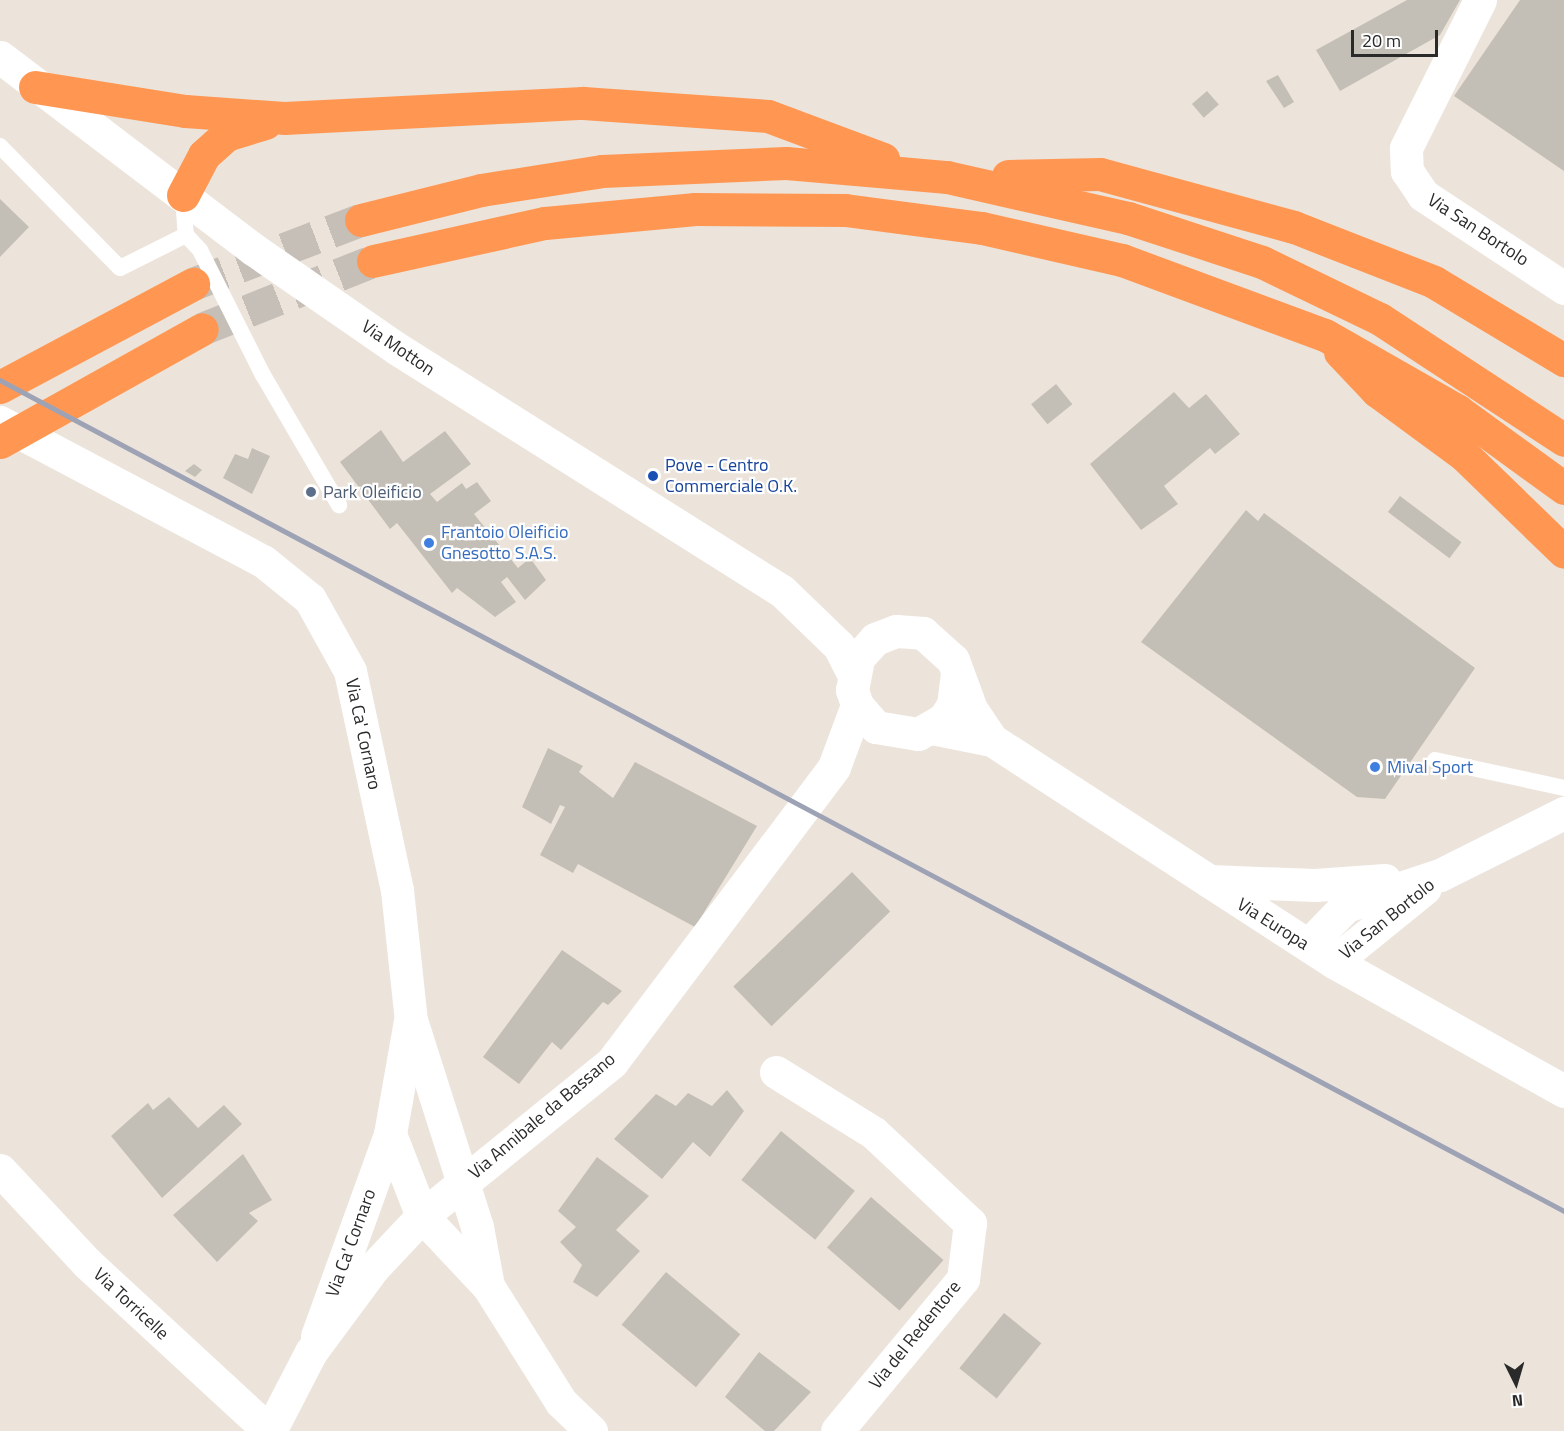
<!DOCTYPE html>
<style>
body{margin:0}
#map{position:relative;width:1564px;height:1431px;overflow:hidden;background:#ece4db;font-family:"Titillium Web",sans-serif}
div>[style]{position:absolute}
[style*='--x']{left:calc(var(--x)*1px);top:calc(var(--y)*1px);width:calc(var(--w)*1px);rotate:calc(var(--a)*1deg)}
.building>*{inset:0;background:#c4bfb6;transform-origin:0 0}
.highway-tunnel>*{height:33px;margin-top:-16.5px;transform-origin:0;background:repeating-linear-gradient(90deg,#c5bfb8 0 33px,transparent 0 49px)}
.lane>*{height:16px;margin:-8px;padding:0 8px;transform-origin:8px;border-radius:8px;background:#fff}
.street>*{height:33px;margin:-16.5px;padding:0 16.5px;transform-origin:16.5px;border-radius:16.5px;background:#fff}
.secondary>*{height:33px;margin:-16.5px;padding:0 16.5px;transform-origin:16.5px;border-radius:16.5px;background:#fff}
.highway>*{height:33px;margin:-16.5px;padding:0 16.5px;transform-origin:16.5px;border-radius:16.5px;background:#ff9753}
.rail>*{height:4.5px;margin:-2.25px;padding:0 2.25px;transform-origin:2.25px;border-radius:2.25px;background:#9da2b5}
.dots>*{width:16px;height:16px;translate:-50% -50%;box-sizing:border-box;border:3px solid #fff;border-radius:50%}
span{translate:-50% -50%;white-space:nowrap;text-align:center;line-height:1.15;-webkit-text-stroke:4.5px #fff;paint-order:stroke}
.street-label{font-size:18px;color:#2a2a2a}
.transit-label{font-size:18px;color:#164399}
.left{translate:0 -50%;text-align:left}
.service-label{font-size:18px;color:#4e5e75}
.shop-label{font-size:18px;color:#366cbe}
.north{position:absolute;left:1486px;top:1353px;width:60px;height:60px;-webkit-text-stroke:4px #fff;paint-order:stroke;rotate:175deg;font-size:16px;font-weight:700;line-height:24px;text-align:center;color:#2a2a2a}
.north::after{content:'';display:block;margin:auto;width:21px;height:27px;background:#2a2a2a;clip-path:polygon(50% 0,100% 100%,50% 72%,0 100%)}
.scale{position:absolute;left:1351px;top:30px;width:87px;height:27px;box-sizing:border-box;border:3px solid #2a2a2a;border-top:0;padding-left:8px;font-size:18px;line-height:21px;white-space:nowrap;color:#2a2a2a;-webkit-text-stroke:4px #fff;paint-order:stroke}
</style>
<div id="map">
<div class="building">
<i style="clip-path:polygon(1407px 0,1460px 0,1440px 35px,1340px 91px,1316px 50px)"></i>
<i style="clip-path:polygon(1520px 0,1564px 0,1564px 171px,1454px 96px)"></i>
<i style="clip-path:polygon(1278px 75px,1294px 102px,1284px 108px,1266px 81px)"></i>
<i style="left:1207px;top:91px;width:18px;height:20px;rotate:49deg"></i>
<i style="clip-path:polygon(0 199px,29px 227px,0 257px)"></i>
<i style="left:1056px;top:384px;width:26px;height:32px;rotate:51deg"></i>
<i style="clip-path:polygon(1174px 392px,1189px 408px,1206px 394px,1240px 434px,1215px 454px,1210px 448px,1164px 486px,1178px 504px,1141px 530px,1090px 464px)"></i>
<i style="clip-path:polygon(381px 430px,403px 462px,445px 431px,471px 464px,430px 494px,437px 502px,462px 483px,466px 489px,477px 482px,491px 501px,474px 514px,518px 568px,530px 558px,546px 580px,525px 600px,507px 577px,501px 582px,516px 602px,495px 617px,457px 588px,452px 593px,397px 523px,390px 529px,340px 462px)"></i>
<i style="clip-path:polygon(252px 448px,270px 456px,252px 494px,223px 478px,235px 454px,248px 459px)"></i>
<i style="clip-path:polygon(194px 464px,202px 470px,195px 477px,185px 471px)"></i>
<i style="left:1400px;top:496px;width:77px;height:20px;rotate:37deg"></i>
<i style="clip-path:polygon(1246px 510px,1258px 521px,1264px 513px,1475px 668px,1385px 799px,1357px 797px,1141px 642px)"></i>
<i style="clip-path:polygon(548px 748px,583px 766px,579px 772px,613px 798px,635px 762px,757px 826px,695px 927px,578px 864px,573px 873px,540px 855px,565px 807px,560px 805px,551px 824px,522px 807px)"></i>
<i style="left:852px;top:872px;width:55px;height:165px;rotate:46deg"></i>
<i style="clip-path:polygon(562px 950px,622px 991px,608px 1005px,603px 1002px,561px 1050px,552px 1042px,519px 1084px,483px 1057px)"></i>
<i style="clip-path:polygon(727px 1090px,744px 1111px,710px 1157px,693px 1142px,662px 1179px,614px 1139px,656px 1094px,676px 1106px,688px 1093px,712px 1106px)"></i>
<i style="clip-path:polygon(169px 1097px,198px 1128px,224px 1105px,242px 1124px,162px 1198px,111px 1136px,148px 1103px,153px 1110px)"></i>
<i style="left:781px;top:1131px;width:95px;height:63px;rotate:39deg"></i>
<i style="clip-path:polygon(243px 1154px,272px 1200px,249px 1213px,258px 1221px,217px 1262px,173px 1215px)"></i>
<i style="clip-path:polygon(597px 1157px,649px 1196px,616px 1230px,640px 1251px,597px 1297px,573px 1282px,582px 1265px,560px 1242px,576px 1227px,558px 1211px)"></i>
<i style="left:871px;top:1197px;width:96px;height:67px;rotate:41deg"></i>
<i style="left:666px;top:1272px;width:97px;height:69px;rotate:40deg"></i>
<i style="left:1004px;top:1313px;width:48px;height:71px;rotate:39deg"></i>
<i style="clip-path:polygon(759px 1352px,811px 1392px,774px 1431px,765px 1431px,725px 1397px)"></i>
</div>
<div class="highway-tunnel">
<i style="--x:193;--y:284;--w:180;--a:-20.9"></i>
<i style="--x:202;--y:329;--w:184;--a:-21.7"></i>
</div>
<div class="lane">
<i style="--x:0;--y:146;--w:171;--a:45.5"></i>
<i style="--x:120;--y:268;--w:74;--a:-26.6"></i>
<i style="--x:183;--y:196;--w:39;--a:86"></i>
<i style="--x:186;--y:235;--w:21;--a:47"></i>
<i style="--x:200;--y:250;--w:140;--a:63.3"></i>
<i style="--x:263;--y:375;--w:151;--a:59.7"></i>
<i style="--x:1435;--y:760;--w:132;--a:12.2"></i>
</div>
<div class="street">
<i style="--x:1480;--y:0;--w:165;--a:116.6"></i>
<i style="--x:1406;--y:148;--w:23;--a:88"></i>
<i style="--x:1407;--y:171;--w:29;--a:56"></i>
<i style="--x:1423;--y:195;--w:169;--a:33.4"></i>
<i style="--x:0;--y:422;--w:297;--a:27.9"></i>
<i style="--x:263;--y:561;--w:60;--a:39"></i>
<i style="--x:310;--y:599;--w:82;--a:60.9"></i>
<i style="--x:350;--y:671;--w:224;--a:77.9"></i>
<i style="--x:397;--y:890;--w:131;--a:83.9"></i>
<i style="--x:411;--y:1020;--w:217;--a:72.3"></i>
<i style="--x:477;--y:1227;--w:60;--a:79.4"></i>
<i style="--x:776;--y:1072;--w:115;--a:31.9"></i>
<i style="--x:874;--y:1133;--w:132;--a:43.2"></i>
<i style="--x:970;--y:1223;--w:56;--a:97.1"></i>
<i style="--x:963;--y:1279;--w:197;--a:129.7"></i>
<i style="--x:390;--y:1134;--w:88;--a:68.7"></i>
<i style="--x:422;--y:1216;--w:96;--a:46.7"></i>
<i style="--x:488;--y:1286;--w:137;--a:57.8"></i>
<i style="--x:561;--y:1402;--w:42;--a:44"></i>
<i style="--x:0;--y:1170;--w:127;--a:46.9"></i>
<i style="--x:87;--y:1263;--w:248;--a:42.7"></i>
<i style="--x:317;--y:1336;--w:215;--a:-70.1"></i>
<i style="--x:390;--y:1134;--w:115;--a:-80"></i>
</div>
<div class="secondary">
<i style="--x:0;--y:57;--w:318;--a:37.2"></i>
<i style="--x:253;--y:249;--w:174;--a:34.7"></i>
<i style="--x:396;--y:348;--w:456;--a:32.2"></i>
<i style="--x:782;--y:591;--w:79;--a:44"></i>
<i style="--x:839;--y:646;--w:30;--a:63"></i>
<i style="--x:957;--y:673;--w:32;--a:97"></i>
<i style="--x:953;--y:705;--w:17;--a:123"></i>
<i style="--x:944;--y:719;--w:30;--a:150"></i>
<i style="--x:918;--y:734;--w:43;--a:-170.5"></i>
<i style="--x:876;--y:727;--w:29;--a:-131"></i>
<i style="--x:857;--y:705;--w:16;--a:-108"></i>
<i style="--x:852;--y:690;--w:33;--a:-79"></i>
<i style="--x:858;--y:658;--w:25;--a:-48"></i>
<i style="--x:875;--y:639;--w:22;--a:-21"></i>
<i style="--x:896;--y:631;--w:27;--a:4"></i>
<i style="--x:923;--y:633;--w:40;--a:42"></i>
<i style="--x:953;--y:660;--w:52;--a:69.8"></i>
<i style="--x:971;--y:709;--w:37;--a:56"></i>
<i style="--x:932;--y:728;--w:61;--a:11.3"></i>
<i style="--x:992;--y:740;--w:408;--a:33"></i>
<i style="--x:1334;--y:962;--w:264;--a:29.3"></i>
<i style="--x:1209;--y:881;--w:106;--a:2.2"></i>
<i style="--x:1315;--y:885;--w:70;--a:-4.1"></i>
<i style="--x:1308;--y:945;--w:54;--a:-45.7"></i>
<i style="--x:1346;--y:906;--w:99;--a:-18.3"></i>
<i style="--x:1440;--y:875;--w:139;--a:-26.6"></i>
<i style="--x:1334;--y:962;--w:117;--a:-39.1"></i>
<i style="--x:270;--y:1431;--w:89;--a:-62.6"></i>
<i style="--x:311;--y:1352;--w:106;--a:-53.5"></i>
<i style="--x:374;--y:1267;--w:70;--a:-46.7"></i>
<i style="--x:422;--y:1216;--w:245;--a:-39"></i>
<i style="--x:612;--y:1062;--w:369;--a:-53"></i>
<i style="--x:834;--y:767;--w:66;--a:-69.6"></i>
</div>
<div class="highway">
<i style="--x:35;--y:87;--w:152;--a:9.1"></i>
<i style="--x:185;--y:111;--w:99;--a:4"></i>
<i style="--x:284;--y:118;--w:299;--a:-2.9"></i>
<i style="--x:583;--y:103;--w:185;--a:4"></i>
<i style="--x:768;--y:116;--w:123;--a:20.5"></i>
<i style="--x:1008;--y:176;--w:92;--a:-1.2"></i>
<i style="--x:1100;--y:174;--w:201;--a:15.3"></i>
<i style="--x:1294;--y:227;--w:150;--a:21.4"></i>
<i style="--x:1434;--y:282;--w:152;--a:31"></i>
<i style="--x:183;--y:195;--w:45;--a:-62.3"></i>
<i style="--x:204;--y:155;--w:30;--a:-42"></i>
<i style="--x:226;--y:135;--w:41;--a:-17.1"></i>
<i style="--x:361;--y:220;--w:124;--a:-14"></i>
<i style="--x:481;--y:190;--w:122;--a:-8.9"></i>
<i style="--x:602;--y:171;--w:184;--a:-2.5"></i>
<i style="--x:786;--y:163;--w:162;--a:5"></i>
<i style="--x:947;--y:177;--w:186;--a:12.8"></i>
<i style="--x:1128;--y:218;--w:141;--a:18.2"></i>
<i style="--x:1262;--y:262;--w:131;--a:25.8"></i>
<i style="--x:1380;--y:319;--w:220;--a:33.3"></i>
<i style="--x:373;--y:261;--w:176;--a:-12.5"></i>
<i style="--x:545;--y:223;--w:151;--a:-5.3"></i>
<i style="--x:695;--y:209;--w:150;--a:0.4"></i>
<i style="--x:845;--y:210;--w:138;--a:7.5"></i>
<i style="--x:982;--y:228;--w:144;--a:12.9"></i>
<i style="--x:1122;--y:260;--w:216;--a:20.3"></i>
<i style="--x:1325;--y:335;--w:153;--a:29.7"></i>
<i style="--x:1458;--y:411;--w:131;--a:36"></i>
<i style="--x:1340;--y:352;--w:54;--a:46.5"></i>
<i style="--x:1377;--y:391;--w:108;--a:36.3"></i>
<i style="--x:1464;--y:455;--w:139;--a:44.1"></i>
<i style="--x:0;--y:387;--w:219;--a:-28.1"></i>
<i style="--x:0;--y:442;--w:231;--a:-29.2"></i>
</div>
<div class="rail">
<i style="--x:0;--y:380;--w:1771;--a:27.98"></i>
</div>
<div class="dots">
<i style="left:653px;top:476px;background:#1a4fb4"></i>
<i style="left:311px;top:492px;background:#5c6f8a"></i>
<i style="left:429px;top:543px;background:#3f7fe0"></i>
<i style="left:1375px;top:767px;background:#3f7fe0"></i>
</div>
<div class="street-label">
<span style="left:1478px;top:230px;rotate:33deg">Via San Bortolo</span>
<span style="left:398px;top:348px;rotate:34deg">Via Motton</span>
<span style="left:363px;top:734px;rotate:78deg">Via Ca' Cornaro</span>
<span style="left:1387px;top:919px;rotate:-39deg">Via San Bortolo</span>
<span style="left:1273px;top:924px;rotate:32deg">Via Europa</span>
<span style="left:542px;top:1116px;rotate:-40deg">Via Annibale da Bassano</span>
<span style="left:351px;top:1243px;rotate:-70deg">Via Ca' Cornaro</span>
<span style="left:131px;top:1304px;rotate:43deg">Via Torricelle</span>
<span style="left:915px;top:1335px;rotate:-51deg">Via del Redentore</span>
</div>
<div class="transit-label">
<span class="left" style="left:665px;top:476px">Pove - Centro<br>Commerciale O.K.</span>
</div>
<div class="service-label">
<span class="left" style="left:323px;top:492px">Park Oleificio</span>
</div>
<div class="shop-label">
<span class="left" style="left:441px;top:543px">Frantoio Oleificio<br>Gnesotto S.A.S.</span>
<span class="left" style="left:1387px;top:767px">Mival Sport</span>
</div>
<div class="north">N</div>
<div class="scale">20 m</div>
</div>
